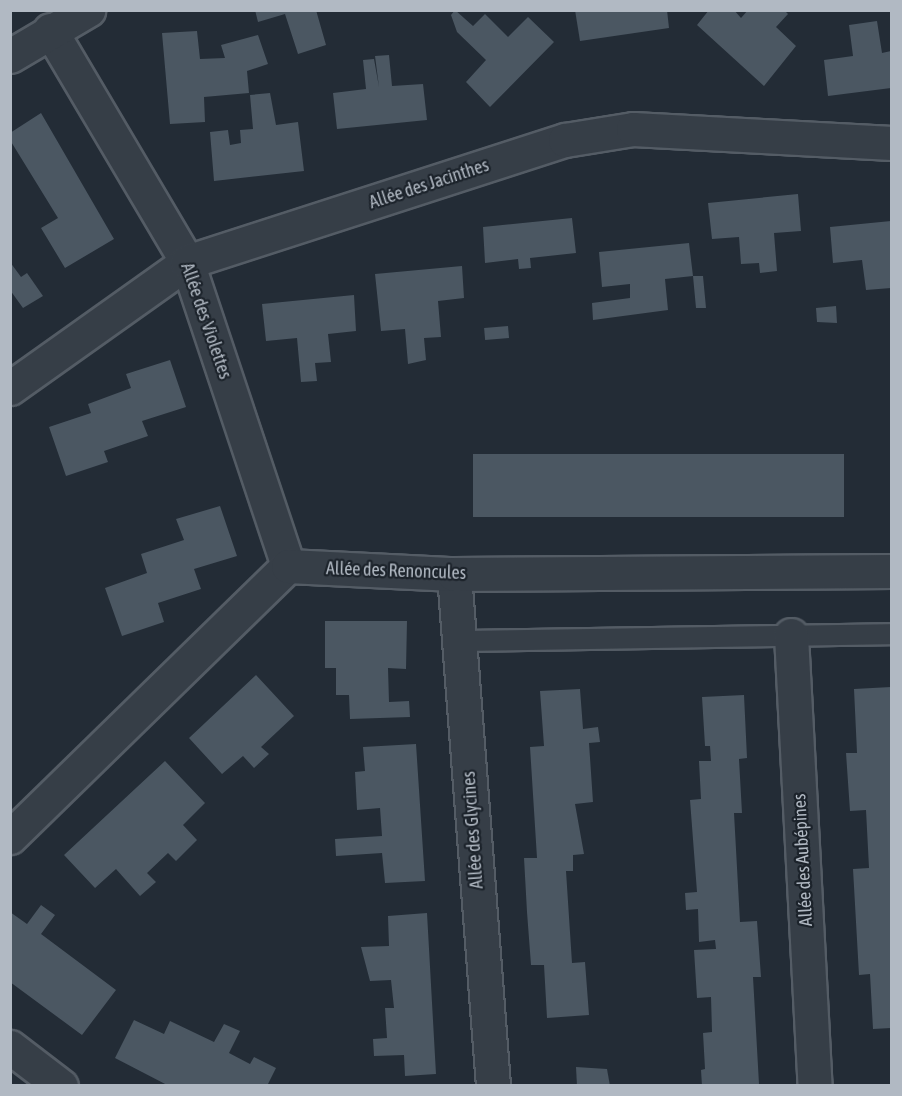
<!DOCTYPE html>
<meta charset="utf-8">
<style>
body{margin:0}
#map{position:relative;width:902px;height:1096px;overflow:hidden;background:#232c36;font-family:"Asap Condensed",sans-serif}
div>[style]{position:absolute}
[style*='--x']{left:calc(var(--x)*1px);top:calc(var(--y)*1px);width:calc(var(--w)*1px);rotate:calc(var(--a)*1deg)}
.building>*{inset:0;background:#4b5762;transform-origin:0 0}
.roads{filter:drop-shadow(2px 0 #545c65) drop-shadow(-2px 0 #545c65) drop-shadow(0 2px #545c65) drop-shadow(0 -2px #545c65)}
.lane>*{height:20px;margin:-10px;padding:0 10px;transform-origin:10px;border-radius:10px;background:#363e47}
.street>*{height:33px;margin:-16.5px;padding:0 16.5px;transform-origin:16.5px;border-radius:16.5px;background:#363e47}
span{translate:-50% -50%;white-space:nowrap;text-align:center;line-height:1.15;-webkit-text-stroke:4.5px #1c232b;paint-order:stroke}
.street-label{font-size:18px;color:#b1b9c3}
.frame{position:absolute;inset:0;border:12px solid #b1b9c3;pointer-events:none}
</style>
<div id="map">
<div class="building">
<i style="clip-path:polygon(255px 10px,316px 10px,326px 45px,298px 54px,285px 14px,258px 22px)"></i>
<i style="clip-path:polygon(455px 10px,473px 26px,485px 14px,508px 37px,528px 17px,554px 42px,490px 107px,466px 82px,486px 60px,457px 32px,451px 15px)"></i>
<i style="clip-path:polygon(575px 10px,667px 10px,669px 28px,580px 41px)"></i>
<i style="clip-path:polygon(709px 10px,734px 10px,741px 18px,748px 10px,784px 10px,788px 14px,776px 27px,796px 46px,764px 86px,697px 25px)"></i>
<i style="clip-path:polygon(877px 21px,882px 53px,891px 51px,891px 88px,828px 96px,824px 60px,853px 56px,849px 25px)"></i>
<i style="clip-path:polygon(197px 31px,200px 59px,225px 58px,221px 45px,258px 35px,268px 64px,247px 71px,249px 93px,204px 97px,205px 122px,170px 124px,162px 33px)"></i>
<i style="clip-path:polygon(389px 55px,392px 86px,423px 84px,427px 120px,337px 129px,333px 93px,366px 89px,363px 60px,374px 59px,379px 87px,375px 56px)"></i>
<i style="clip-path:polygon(270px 93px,276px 125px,298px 122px,304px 171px,214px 181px,210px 132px,228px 130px,230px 145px,241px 143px,240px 130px,253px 129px,250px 95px)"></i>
<i style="clip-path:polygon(41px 113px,114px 239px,65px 268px,41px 228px,58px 218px,10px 140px,10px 133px)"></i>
<i style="clip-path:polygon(798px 194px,801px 231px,774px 233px,777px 271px,760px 273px,759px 263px,741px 264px,739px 237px,712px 239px,708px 203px)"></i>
<i style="clip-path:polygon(572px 218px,576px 253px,530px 258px,531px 268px,519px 269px,518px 259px,485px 263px,483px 227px)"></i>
<i style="clip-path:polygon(891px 221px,891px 288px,866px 290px,862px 260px,833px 263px,830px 227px)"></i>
<i style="clip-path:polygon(689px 243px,693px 276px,703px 276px,706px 308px,696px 308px,693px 276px,665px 279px,668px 310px,593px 320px,592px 303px,630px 298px,630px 284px,602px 287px,599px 252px)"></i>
<i style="clip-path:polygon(10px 262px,21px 277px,27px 273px,43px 296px,23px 308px,10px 290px)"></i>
<i style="clip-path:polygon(462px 266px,464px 298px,438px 301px,441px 337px,424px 338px,426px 360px,408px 364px,405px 329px,381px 331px,375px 274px)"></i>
<i style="clip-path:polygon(354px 295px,356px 331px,328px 334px,331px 362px,315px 363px,317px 381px,301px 382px,297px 338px,266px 341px,262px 304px)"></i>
<i style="clip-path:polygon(836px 306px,837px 323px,817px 322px,816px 308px)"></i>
<i style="left:508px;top:326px;width:12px;height:24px;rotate:85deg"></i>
<i style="clip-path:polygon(170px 360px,186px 407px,142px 421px,148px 436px,104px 451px,108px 462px,66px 476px,49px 427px,91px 413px,88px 404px,131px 388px,126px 374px)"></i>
<i style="left:844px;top:454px;width:63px;height:371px;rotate:90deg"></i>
<i style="clip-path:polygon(220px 506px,237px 556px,194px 569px,201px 589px,158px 603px,164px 622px,122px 636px,105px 588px,147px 573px,141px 554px,184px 540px,176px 519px)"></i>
<i style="clip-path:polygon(325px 621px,407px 621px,406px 669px,388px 668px,389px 702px,409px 701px,410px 717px,350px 719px,349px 695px,336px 695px,336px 668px,325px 668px)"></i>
<i style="clip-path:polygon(256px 675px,294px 716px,261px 747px,269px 754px,254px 768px,243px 756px,222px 774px,189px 738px)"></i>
<i style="clip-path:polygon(891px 687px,891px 1028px,873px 1029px,870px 974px,859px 975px,853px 869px,869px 868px,866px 810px,850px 811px,846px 753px,857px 753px,854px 689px)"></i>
<i style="clip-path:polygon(580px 689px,583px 729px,598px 727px,600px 742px,589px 743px,593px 802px,575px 804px,584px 854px,573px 855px,573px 871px,566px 871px,572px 963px,585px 962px,589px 1015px,547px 1018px,544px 965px,531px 965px,527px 912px,524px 858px,537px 858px,530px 747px,544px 746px,540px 691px)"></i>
<i style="clip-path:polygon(744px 695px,747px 758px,739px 759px,742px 813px,734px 813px,740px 922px,757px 921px,761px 977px,753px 977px,759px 1084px,702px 1086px,701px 1070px,705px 1069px,703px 1033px,712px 1032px,711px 997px,697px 998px,694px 950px,716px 949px,715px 940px,699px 942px,698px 909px,686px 910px,685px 893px,697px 892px,690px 800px,701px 799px,699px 761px,711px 761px,710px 746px,705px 746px,702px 697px)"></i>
<i style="clip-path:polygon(416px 744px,425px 881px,385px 883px,382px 853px,336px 856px,335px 839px,382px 836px,380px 808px,357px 810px,355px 772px,365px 771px,363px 747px)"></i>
<i style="clip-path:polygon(165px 761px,205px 803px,183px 825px,197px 840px,176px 861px,168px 853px,147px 873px,156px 882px,140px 896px,116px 869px,95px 888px,64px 855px)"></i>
<i style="clip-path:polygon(41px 905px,55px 915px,41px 934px,116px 990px,82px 1035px,10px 982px,10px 912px,27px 924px)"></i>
<i style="clip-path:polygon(427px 913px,436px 1074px,405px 1076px,404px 1055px,374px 1056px,373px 1039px,387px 1038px,385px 1008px,394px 1008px,391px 980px,370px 981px,361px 947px,389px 946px,388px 916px)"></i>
<i style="clip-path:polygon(134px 1020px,164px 1034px,170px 1021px,214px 1042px,224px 1024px,240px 1031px,229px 1053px,250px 1064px,254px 1057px,276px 1068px,267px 1086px,169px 1086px,115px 1058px)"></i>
<i style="clip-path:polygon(576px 1067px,607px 1069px,610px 1086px,577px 1086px)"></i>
</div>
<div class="roads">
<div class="lane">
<i style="--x:459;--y:641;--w:433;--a:-0.9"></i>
</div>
<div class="street">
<i style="--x:50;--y:30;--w:269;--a:59.4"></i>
<i style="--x:187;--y:262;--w:320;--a:71.6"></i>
<i style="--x:10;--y:56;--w:91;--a:-30.5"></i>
<i style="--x:10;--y:388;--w:217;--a:-35.4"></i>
<i style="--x:187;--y:262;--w:397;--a:-17.9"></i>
<i style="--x:565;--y:140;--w:69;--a:-9.2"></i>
<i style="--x:633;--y:129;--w:259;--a:3.1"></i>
<i style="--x:454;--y:574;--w:513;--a:85.64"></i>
<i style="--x:791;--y:635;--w:452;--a:87"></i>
<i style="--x:10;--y:837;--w:388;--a:-44.3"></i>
<i style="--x:288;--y:566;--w:166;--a:2.8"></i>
<i style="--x:454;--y:574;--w:438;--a:-0.4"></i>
<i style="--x:10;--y:1047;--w:64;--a:37.4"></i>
</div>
</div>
<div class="street-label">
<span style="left:429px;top:184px;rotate:-18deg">Allée des Jacinthes</span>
<span style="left:206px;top:321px;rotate:71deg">Allée des Violettes</span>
<span style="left:396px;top:571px;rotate:2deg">Allée des Renoncules</span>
<span style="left:473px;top:830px;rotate:-94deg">Allée des Glycines</span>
<span style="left:803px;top:860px;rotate:-93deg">Allée des Aubépines</span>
</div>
<div class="frame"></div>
</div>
